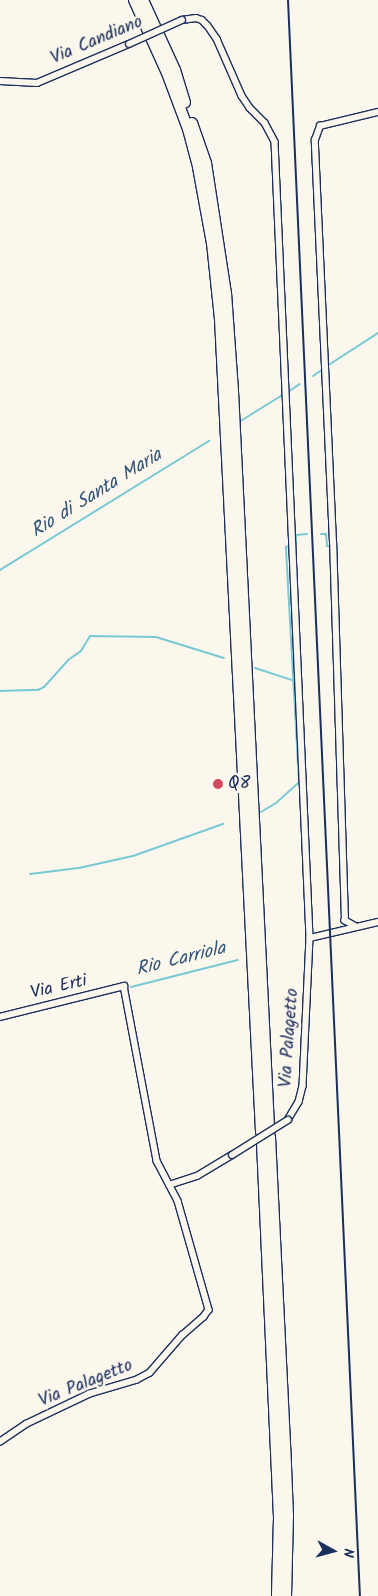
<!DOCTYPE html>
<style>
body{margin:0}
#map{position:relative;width:378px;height:1596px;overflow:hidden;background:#fbf7ec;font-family:Kalam,sans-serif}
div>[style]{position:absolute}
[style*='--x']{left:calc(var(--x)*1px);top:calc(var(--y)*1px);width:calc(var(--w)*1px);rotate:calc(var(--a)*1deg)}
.stream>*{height:2px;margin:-1px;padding:0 1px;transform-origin:1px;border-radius:1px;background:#79c8d5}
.roads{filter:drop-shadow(1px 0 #1b2f5e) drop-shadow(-1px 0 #1b2f5e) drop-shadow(0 1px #1b2f5e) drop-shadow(0 -1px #1b2f5e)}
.minor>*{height:5.5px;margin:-2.75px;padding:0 2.75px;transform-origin:2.75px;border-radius:2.75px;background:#fbf7ec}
.trunk>*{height:10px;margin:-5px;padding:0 5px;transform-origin:5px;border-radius:5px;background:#fbf7ec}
.rail>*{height:2px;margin:-1px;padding:0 1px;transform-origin:1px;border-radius:1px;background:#1b2f5e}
.bridges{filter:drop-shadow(1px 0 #1b2f5e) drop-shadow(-1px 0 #1b2f5e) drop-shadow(0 1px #1b2f5e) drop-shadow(0 -1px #1b2f5e)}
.minor-bridge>*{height:5.5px;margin:-2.75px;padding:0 2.75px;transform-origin:2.75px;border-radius:2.75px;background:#fbf7ec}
.dots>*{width:14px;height:14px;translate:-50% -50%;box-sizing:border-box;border:2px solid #fbf7ec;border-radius:50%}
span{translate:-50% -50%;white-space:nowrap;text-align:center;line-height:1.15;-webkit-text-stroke:5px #fbf7ec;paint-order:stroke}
.street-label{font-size:18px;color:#1b2f5e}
.poi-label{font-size:18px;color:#1b2f5e}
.left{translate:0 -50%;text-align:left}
.water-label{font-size:19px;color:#32557c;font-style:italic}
.north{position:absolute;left:308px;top:1526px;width:50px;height:50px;-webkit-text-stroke:4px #fbf7ec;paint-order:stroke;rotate:97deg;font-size:14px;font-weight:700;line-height:20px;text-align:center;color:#1b2f5e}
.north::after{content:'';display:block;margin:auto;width:18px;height:22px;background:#1b2f5e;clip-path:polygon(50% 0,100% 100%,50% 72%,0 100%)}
</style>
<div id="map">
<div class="stream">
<i style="--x:327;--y:366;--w:61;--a:-32.9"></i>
<i style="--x:313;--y:376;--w:12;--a:-35"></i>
<i style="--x:288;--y:392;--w:14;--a:-34"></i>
<i style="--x:239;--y:422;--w:53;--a:-31.9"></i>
<i style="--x:321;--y:534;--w:5;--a:0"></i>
<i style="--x:326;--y:534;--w:12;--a:85"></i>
<i style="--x:327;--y:546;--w:10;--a:6"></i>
<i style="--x:0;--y:570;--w:246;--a:-31.7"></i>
<i style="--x:255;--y:668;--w:40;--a:18"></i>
<i style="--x:0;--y:691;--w:38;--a:-2"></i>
<i style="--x:38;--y:690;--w:7;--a:-27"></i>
<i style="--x:44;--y:687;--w:36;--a:-48"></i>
<i style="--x:68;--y:660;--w:16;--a:-35"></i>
<i style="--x:81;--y:651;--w:17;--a:-59"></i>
<i style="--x:90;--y:636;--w:66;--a:0.9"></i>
<i style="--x:156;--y:637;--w:71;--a:17.2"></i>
<i style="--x:261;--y:812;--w:17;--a:-31"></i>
<i style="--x:276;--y:803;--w:31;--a:-42"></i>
<i style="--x:299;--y:782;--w:235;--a:-93.2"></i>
<i style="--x:286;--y:547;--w:10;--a:-17"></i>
<i style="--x:296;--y:544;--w:9;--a:-90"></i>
<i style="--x:296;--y:535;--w:11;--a:-5"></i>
<i style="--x:30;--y:874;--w:49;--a:-7"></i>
<i style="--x:79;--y:868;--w:55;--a:-12.5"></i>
<i style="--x:133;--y:856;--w:96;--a:-19.6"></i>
<i style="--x:131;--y:987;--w:110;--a:-14.2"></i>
<i style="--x:0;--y:1020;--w:121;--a:-13.9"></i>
</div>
<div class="roads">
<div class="minor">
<i style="--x:182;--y:20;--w:14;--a:-8"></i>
<i style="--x:196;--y:18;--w:6;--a:18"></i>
<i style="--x:202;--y:20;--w:8;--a:45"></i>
<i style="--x:208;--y:26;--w:16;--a:55"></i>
<i style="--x:217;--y:39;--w:62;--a:66.3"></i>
<i style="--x:242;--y:96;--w:14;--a:56"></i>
<i style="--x:250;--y:108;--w:21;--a:45"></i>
<i style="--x:265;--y:123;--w:21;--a:62"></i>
<i style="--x:275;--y:142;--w:797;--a:87.48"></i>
<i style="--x:310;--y:938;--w:148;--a:92.7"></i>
<i style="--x:303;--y:1086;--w:16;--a:104"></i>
<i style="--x:299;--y:1102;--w:21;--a:121"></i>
<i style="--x:0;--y:81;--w:37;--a:3"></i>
<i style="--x:37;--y:83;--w:100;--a:-23"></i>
<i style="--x:356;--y:927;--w:13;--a:-151"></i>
<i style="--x:345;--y:921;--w:378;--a:-91.8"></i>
<i style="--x:333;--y:543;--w:403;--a:-92.6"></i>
<i style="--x:315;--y:140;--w:15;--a:-70"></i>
<i style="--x:320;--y:126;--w:60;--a:-13.6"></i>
<i style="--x:310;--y:938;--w:70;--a:-13.2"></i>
<i style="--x:0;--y:1017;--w:128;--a:-14"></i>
<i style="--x:124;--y:986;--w:178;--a:79.3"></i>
<i style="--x:157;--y:1161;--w:45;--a:62.3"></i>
<i style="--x:178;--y:1201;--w:113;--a:74.1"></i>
<i style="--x:209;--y:1310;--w:9;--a:126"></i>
<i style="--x:204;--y:1317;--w:28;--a:139"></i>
<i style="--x:183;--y:1335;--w:50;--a:131"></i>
<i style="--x:150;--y:1373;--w:15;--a:152"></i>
<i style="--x:137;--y:1380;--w:49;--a:163.4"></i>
<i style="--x:90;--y:1394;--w:70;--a:154.5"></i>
<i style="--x:27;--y:1424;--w:32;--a:146"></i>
<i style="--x:169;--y:1185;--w:29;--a:-18"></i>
<i style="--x:197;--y:1176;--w:41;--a:-31"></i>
</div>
<div class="trunk">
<i style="--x:134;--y:0;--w:80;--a:65.7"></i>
<i style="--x:167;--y:73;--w:60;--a:69.4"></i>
<i style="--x:188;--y:129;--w:39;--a:75"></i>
<i style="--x:198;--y:167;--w:77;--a:79.6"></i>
<i style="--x:212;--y:243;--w:76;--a:84"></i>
<i style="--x:220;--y:319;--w:814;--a:87.11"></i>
<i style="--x:143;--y:0;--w:77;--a:65.4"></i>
<i style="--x:175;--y:70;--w:34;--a:73"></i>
<i style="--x:192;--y:123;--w:42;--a:70.7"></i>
<i style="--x:206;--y:163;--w:132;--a:81.3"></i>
<i style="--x:226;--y:293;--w:98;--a:85.9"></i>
<i style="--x:233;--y:391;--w:737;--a:87.2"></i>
<i style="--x:270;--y:1137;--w:329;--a:87.2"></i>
<i style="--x:286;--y:1466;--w:49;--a:87.7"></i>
<i style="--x:288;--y:1515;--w:81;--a:91.4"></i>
<i style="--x:262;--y:1143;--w:375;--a:87.4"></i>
<i style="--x:279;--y:1518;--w:78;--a:91.5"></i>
</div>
</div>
<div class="rail">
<i style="--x:288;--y:0;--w:1598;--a:87.42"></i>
</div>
<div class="bridges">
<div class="minor-bridge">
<i style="--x:129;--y:44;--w:58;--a:-24.4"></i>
<i style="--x:232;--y:1155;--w:66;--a:-32"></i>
</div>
</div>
<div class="dots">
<i style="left:218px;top:784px;background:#d1495b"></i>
</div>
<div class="street-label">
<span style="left:97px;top:41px;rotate:-23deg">Via Candiano</span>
<span style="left:59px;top:988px;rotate:-13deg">Via Erti</span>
<span style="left:290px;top:1038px;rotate:-86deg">Via Palagetto</span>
<span style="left:86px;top:1384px;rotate:-22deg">Via Palagetto</span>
</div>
<div class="poi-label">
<span class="left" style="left:228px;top:784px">Q8</span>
</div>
<div class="water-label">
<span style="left:97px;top:494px;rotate:-32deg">Rio di Santa Maria</span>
<span style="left:181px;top:960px;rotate:-14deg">Rio Carriola</span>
</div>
<div class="north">N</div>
</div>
